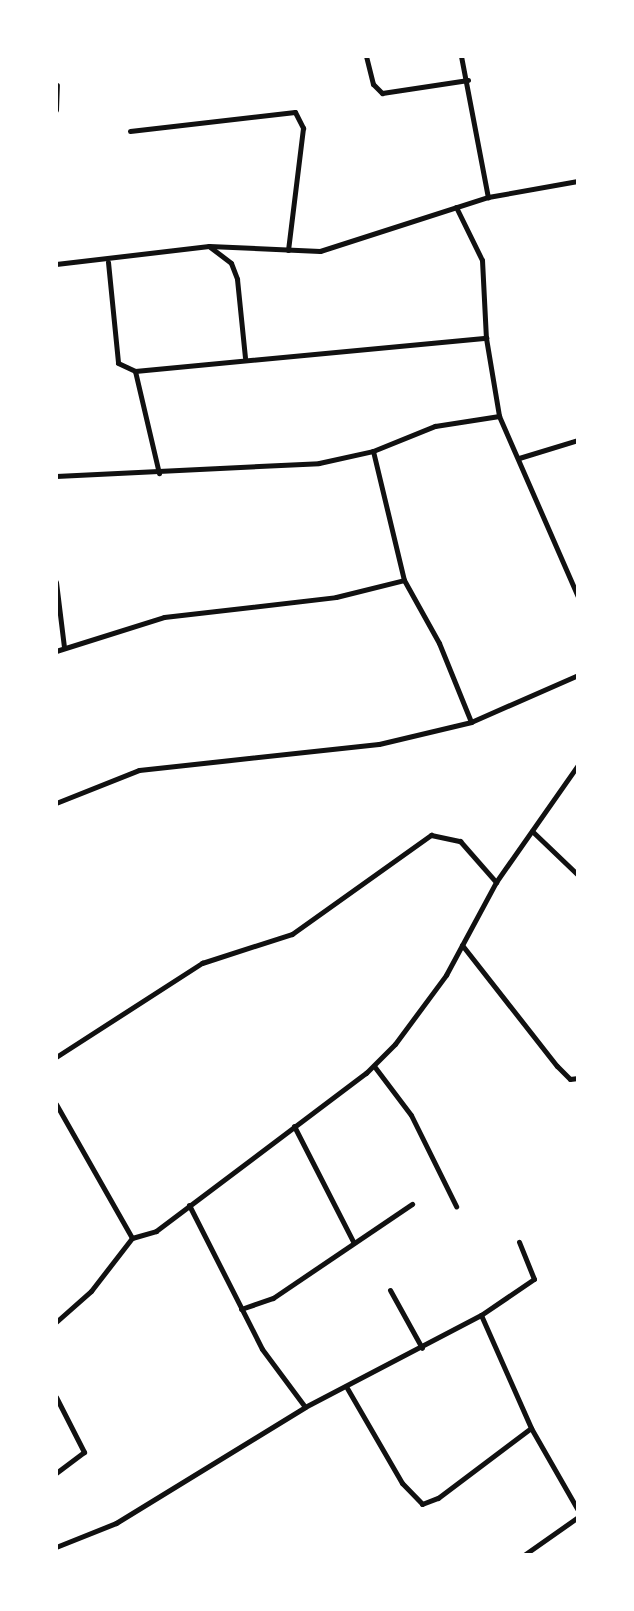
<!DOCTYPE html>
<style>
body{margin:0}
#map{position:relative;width:634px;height:1611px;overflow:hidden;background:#fff;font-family:"Golos Text",sans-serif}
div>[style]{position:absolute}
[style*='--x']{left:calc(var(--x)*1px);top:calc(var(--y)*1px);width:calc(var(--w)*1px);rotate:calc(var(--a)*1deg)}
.minor>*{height:5px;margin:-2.5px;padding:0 2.5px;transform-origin:2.5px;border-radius:2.5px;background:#111}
span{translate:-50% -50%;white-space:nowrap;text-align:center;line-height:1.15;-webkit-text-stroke:7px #fff;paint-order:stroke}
.frame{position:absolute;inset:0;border:58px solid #fff;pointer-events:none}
</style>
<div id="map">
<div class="minor">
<i style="--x:366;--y:56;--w:29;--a:76"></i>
<i style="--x:373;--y:84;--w:13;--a:45"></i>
<i style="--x:382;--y:93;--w:87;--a:-8.6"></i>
<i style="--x:461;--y:56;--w:144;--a:79.2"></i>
<i style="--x:56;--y:110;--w:25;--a:-88"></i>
<i style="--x:130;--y:131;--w:166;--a:-6.6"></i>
<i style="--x:295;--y:112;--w:18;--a:63"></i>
<i style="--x:303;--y:128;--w:123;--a:97"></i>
<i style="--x:456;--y:207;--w:59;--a:63.9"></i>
<i style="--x:482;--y:260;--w:78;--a:87.1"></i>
<i style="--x:486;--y:338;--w:79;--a:80.5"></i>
<i style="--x:499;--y:416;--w:197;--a:66.4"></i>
<i style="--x:210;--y:247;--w:26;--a:37"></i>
<i style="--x:231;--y:263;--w:17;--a:69"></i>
<i style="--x:237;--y:279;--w:79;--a:84.2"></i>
<i style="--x:108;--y:262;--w:101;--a:84.3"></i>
<i style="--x:118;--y:363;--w:19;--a:25"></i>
<i style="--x:135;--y:371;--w:105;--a:76.8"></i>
<i style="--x:56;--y:264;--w:154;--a:-6.7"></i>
<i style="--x:209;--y:246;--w:111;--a:2.6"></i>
<i style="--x:320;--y:251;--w:176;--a:-17.8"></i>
<i style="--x:488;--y:197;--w:91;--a:-10.1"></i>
<i style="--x:135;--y:371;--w:353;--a:-5.4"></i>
<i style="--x:373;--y:451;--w:133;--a:76.5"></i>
<i style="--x:404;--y:580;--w:72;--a:60.9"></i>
<i style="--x:439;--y:643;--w:85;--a:67.9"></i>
<i style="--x:519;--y:458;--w:62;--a:-17"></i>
<i style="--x:56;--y:476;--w:263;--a:-2.8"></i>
<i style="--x:319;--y:463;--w:55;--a:-12.5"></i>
<i style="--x:373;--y:451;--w:67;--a:-22"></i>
<i style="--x:435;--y:426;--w:65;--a:-8.9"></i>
<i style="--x:56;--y:582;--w:65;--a:83"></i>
<i style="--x:56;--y:651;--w:113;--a:-17.5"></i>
<i style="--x:164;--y:617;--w:173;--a:-6.6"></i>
<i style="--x:336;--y:597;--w:70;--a:-14"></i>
<i style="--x:56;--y:803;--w:89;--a:-21.7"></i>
<i style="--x:139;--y:770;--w:241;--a:-6.2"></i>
<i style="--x:379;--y:744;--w:95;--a:-13.4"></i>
<i style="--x:471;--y:722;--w:117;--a:-23.7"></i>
<i style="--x:532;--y:831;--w:64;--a:43.7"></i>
<i style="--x:462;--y:945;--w:154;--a:51.9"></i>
<i style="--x:557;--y:1066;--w:18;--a:45"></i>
<i style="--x:570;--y:1079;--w:8;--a:-7"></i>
<i style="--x:56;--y:1057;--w:174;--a:-32.8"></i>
<i style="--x:202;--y:963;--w:95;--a:-17.9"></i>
<i style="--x:292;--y:934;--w:171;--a:-35.5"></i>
<i style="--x:431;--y:835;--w:30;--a:12"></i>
<i style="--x:460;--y:841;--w:55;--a:48.7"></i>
<i style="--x:374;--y:1066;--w:61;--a:52.9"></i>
<i style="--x:411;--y:1115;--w:102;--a:63.7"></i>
<i style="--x:56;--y:1104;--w:154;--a:60.4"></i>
<i style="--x:294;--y:1126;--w:131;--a:62.9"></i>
<i style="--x:189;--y:1205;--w:161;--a:63.1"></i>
<i style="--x:262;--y:1349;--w:72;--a:53.4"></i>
<i style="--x:390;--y:1290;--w:66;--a:61.1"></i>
<i style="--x:241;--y:1309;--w:34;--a:-19"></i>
<i style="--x:273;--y:1298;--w:168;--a:-34.1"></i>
<i style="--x:481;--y:1315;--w:124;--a:66.1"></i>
<i style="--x:531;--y:1428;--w:95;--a:60.2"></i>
<i style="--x:56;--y:1322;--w:47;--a:-41.5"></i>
<i style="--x:91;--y:1291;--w:67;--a:-52.3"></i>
<i style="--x:132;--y:1238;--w:25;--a:-16"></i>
<i style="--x:156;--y:1231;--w:263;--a:-37"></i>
<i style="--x:366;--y:1073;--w:41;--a:-45"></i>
<i style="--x:395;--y:1044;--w:86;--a:-53.5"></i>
<i style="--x:446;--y:975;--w:106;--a:-61.7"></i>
<i style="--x:496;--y:882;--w:143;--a:-55"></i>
<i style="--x:347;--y:1388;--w:110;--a:59.9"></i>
<i style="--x:402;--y:1483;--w:29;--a:46"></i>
<i style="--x:422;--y:1504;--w:17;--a:-21"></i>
<i style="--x:438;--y:1498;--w:116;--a:-37"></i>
<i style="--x:56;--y:1397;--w:62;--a:63"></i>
<i style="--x:84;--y:1452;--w:35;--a:143"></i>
<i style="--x:56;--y:1547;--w:65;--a:-21.8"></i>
<i style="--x:116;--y:1523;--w:222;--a:-31.5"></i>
<i style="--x:305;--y:1407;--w:199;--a:-27.6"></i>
<i style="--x:481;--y:1315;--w:64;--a:-34.2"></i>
<i style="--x:534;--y:1279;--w:40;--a:-112"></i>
<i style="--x:524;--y:1555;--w:66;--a:-35.1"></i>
</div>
<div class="frame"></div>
</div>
